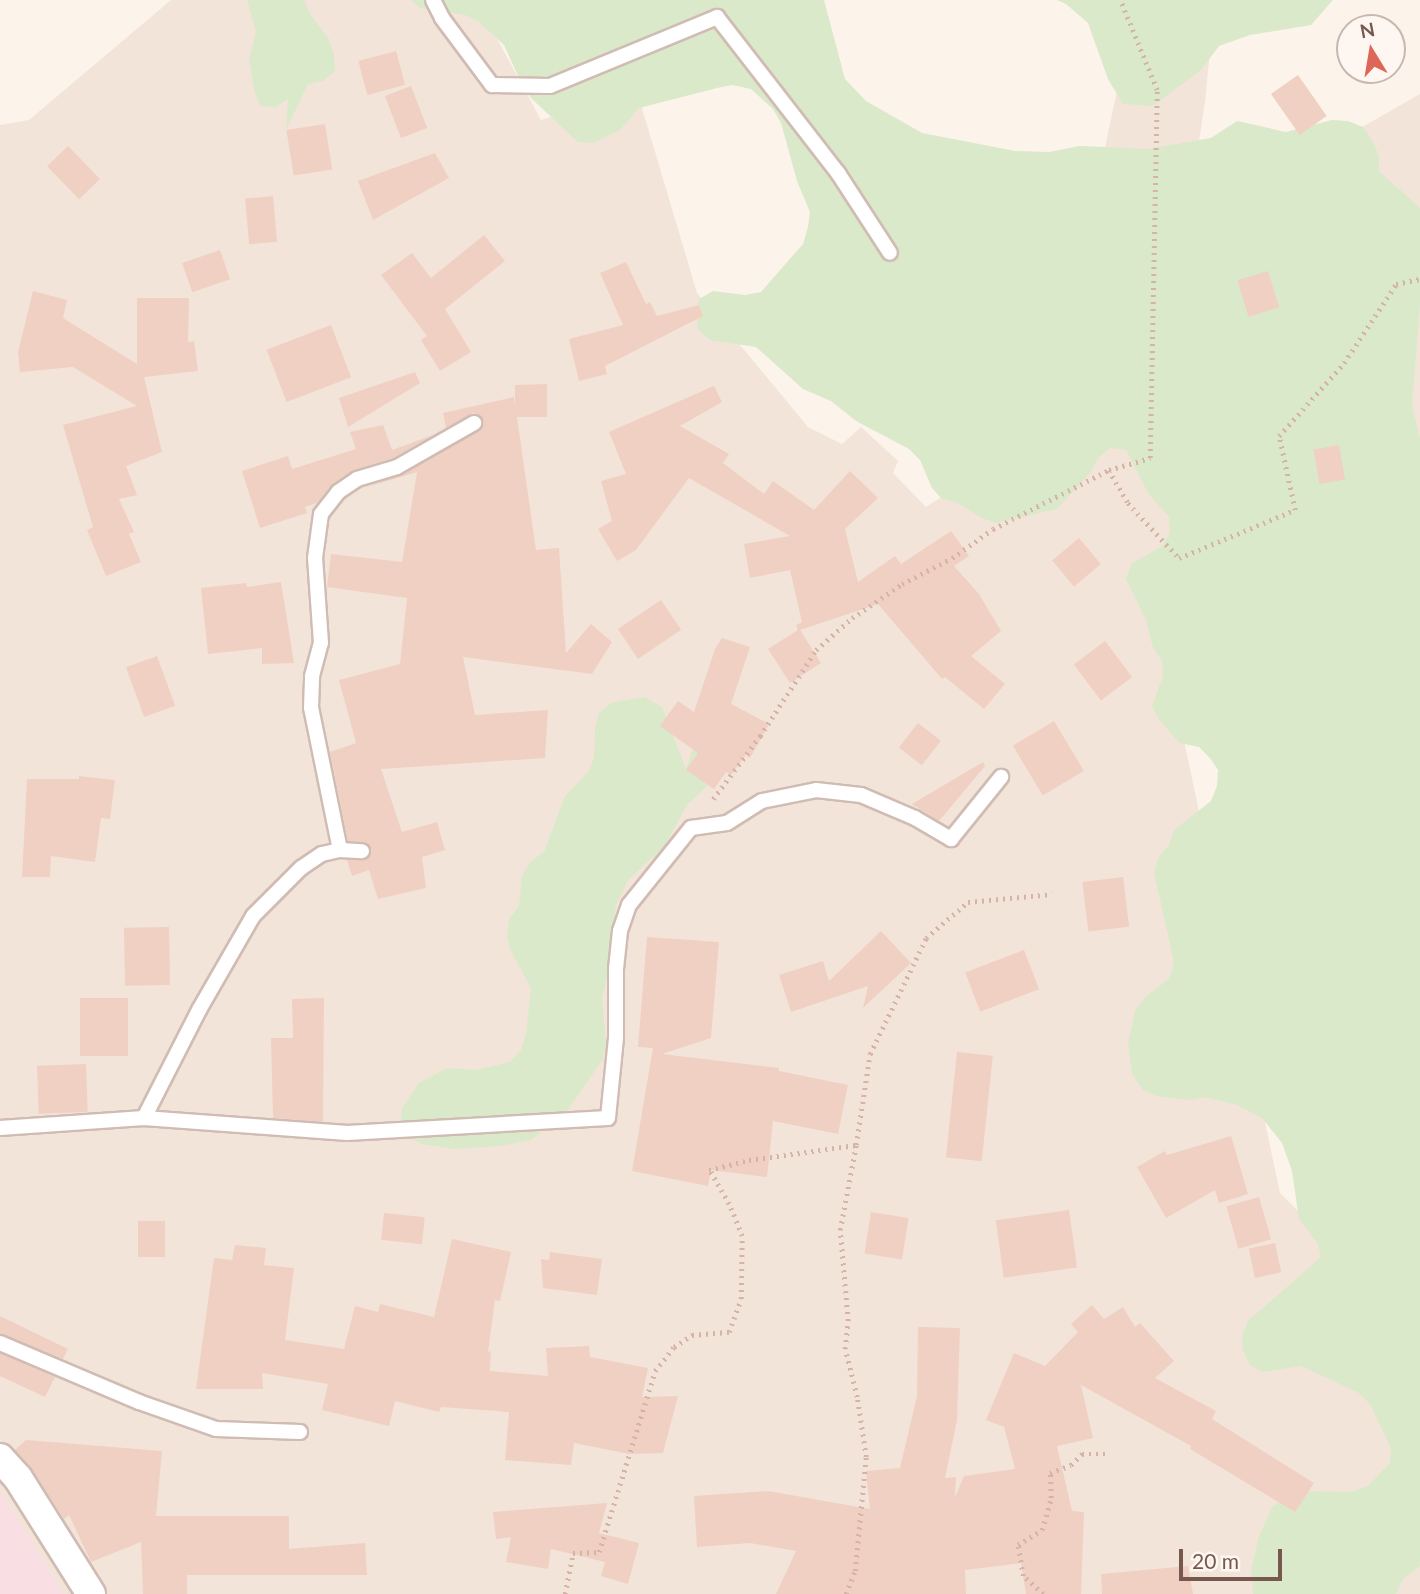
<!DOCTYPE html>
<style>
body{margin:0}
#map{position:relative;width:1420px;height:1594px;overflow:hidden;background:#fcf3ea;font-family:Lato,sans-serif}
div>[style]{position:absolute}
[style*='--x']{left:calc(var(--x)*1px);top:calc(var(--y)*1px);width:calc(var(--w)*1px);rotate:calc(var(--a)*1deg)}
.residential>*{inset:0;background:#f3e4d9}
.medical>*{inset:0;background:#f9dee4}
.green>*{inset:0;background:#dae9c9}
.building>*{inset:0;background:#f0d0c3;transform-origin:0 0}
.path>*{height:4.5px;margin-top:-2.25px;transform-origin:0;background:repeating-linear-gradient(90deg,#d5b3a6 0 2px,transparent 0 7px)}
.roads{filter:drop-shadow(2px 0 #d0bcb3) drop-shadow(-2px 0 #d0bcb3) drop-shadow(0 2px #d0bcb3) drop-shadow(0 -2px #d0bcb3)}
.lane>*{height:14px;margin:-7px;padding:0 7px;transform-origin:7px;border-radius:7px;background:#fff}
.street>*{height:28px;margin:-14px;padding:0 14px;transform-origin:14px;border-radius:14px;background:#fff}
span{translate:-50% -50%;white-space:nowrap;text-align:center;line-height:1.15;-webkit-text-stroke:7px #fef7f1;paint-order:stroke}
.north{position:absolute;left:1336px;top:14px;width:70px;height:70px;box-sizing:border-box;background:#fef7f1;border:2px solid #c8b7b0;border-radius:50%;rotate:349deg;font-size:19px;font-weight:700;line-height:28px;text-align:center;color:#76584e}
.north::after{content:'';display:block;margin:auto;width:24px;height:32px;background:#de6657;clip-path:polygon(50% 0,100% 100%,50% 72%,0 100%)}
.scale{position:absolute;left:1179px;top:1549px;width:103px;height:32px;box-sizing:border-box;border:4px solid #76584e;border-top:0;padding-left:9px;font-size:21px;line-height:24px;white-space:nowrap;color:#76584e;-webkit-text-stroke:5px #fef7f1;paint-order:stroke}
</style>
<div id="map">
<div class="residential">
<i style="clip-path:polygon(171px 0,476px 0,541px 120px,636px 88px,697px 293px,808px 427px,842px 444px,861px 427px,898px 461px,893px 473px,926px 507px,958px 486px,1033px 490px,1118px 86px,1215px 0,1205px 102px,1190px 199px,1350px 134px,1420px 94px,1420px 631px,1156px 609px,1280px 1193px,1339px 1252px,1420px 1432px,1420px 1594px,0 1594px,0 125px,29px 120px)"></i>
</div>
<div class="medical">
<i style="clip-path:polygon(0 1492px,1px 1493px,64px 1594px,0 1594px)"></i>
</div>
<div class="green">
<i style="clip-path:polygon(247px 0,304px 0,310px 14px,329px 39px,334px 55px,335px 71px,323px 81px,308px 84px,286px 130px,288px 99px,276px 107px,260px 106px,255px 93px,249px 60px,256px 31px)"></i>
<i style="clip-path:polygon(411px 0,824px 0,845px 79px,866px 101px,922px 133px,1015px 151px,1049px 152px,1080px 146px,1147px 149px,1211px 138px,1237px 121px,1286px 132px,1332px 120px,1348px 121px,1363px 127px,1372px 140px,1379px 156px,1379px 171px,1420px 208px,1420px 304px,1412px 405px,1420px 439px,1420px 1566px,1403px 1579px,1396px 1594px,1253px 1594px,1251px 1571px,1259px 1536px,1273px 1506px,1300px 1491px,1352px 1492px,1368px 1486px,1390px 1463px,1391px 1448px,1370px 1404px,1359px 1393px,1301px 1366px,1262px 1372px,1250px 1365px,1243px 1351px,1242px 1336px,1248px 1321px,1321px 1257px,1318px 1244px,1299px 1219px,1292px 1171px,1282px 1143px,1262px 1118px,1237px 1105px,1205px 1097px,1190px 1100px,1156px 1096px,1143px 1090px,1132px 1074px,1128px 1043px,1135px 1011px,1145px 997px,1169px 979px,1174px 963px,1154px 872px,1159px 856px,1169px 845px,1174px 830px,1211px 801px,1217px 786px,1218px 770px,1210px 758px,1199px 747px,1180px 743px,1160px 721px,1152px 706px,1163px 676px,1162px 661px,1153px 648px,1146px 620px,1126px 579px,1132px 563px,1161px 547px,1170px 533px,1169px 517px,1148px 493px,1126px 450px,1110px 448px,1098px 458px,1090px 473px,1057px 509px,996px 523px,982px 518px,956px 502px,942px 499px,932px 488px,920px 460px,909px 449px,856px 421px,831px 401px,803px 389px,756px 347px,710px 340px,698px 329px,696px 314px,699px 299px,713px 291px,745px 295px,761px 292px,803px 244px,808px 227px,810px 212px,797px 181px,781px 123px,773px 109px,751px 89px,732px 85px,717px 88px,639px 108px,620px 130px,593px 143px,578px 142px,533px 100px,524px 89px,504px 45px,479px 22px,465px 15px,420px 8px)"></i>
<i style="clip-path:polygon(1057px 0,1333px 0,1311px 25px,1250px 35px,1219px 46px,1201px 70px,1153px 106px,1123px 104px,1108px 79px,1088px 23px,1066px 4px)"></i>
<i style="clip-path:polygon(644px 697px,662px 707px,686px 769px,696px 740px,709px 784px,687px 805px,664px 847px,629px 879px,616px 905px,610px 966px,602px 998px,606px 1043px,603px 1059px,567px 1111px,531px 1140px,500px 1146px,454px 1149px,422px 1144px,408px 1136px,401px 1123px,402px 1108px,419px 1083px,447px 1068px,476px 1070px,510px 1062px,521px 1050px,526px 1034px,531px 988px,510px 949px,507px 934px,509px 919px,519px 906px,522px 876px,530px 862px,544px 852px,565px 796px,588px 772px,594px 758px,595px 728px,599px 713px,611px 703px)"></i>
</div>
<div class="building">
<i style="left:396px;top:51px;width:35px;height:39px;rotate:75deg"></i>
<i style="left:1298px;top:75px;width:50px;height:33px;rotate:55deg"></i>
<i style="left:411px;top:86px;width:45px;height:28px;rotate:69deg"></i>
<i style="left:325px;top:124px;width:46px;height:39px;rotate:81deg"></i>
<i style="left:68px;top:146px;width:46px;height:29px;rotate:46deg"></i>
<i style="clip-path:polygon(435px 153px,449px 178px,373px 220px,358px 181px)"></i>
<i style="left:273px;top:196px;width:46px;height:28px;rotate:85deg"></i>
<i style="clip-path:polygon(484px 235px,505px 261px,445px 309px,471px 352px,440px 371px,421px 340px,427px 336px,381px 275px,412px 253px,431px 278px)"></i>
<i style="left:220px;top:250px;width:31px;height:40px;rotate:71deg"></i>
<i style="clip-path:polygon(626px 262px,646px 304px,650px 302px,657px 316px,699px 305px,703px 316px,605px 366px,607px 374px,579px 381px,569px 339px,623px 325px,600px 273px)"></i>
<i style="left:1268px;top:271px;width:38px;height:32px;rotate:73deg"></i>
<i style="clip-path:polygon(33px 291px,67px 300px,63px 318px,137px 364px,137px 298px,189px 298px,188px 342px,194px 341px,198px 371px,144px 377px,162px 452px,126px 466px,137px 495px,119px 499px,134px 532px,129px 534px,141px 562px,106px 576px,87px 530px,93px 527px,63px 425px,137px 406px,73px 367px,20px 372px,18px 352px)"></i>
<i style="left:331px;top:325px;width:56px;height:69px;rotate:69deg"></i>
<i style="clip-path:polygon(415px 372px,420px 383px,348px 427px,339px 398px)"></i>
<i style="clip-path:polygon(547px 384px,547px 417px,517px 417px,536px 550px,559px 548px,566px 653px,591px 624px,612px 642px,592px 674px,463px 657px,475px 715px,548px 710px,545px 758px,381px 769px,402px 832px,437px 822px,445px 850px,422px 857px,426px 888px,378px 899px,369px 870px,352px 876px,347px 860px,366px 860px,372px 851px,367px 843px,348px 841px,330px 752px,356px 743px,339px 680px,400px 664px,407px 598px,327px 587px,331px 554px,402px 562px,417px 472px,357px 490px,402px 475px,483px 427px,482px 418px,473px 413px,446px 428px,443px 413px,514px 397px,515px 407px,515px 385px)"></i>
<i style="clip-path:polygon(714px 386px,722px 402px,680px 426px,729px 454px,723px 463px,764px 494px,773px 481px,814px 510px,850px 471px,878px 498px,845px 529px,858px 582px,895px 556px,901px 564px,951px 531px,969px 556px,954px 566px,979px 594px,1001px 631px,971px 656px,1005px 684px,984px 709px,945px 677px,942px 679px,878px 604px,800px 630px,821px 663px,790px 683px,768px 649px,798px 630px,796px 625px,802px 622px,790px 570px,750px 578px,744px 544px,790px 536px,689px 478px,636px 550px,617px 561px,598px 529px,612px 521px,601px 481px,626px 474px,609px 432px)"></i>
<i style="clip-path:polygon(383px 425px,392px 450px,433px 435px,393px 458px,352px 471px,332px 484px,317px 503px,305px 507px,307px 513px,260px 528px,242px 471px,288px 456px,292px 469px,356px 449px,350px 432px)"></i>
<i style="left:1339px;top:445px;width:35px;height:26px;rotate:80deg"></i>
<i style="left:1079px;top:538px;width:34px;height:35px;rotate:50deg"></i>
<i style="clip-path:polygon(281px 582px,294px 663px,262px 664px,262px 648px,208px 654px,201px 588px,246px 583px,247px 587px)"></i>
<i style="left:661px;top:600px;width:36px;height:52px;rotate:56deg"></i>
<i style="clip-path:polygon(722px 638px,750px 647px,731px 704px,769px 724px,750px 758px,746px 755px,731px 775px,726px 772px,714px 789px,686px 770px,698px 753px,660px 726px,678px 701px,694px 712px,715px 649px)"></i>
<i style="left:1105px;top:641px;width:45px;height:39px;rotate:53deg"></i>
<i style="left:157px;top:656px;width:53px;height:33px;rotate:70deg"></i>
<i style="left:1054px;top:721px;width:58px;height:48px;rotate:59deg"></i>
<i style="left:918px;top:723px;width:29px;height:31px;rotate:38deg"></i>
<i style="clip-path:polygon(983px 762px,985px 766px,939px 821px,912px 804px)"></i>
<i style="clip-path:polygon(79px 776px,115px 780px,110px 819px,101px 818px,95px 862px,51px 856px,50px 877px,22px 877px,27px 779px,79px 779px)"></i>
<i style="left:1123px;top:877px;width:50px;height:41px;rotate:83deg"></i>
<i style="left:169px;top:927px;width:58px;height:45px;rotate:89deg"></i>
<i style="clip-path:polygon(881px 931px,911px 963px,863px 1008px,868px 986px,791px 1012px,779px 975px,823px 961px,829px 981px)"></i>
<i style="clip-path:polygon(647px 937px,719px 942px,711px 1038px,662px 1054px,779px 1068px,779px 1071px,848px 1085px,838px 1134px,773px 1121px,767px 1177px,711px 1170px,708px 1186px,632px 1171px,653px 1048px,638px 1047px)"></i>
<i style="left:1024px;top:950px;width:42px;height:63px;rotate:69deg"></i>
<i style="left:80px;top:998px;width:48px;height:58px"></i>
<i style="clip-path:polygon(324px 998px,323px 1122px,273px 1118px,271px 1038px,293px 1038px,292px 999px)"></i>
<i style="left:957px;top:1052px;width:36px;height:106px;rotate:6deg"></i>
<i style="left:86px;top:1064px;width:48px;height:49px;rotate:88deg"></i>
<i style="clip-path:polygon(1231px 1136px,1248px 1194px,1219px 1203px,1215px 1190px,1166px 1218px,1137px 1167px,1165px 1151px,1167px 1155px)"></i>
<i style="left:1259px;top:1197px;width:44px;height:34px;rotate:74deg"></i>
<i style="left:1069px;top:1210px;width:58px;height:74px;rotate:82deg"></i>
<i style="left:871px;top:1212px;width:38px;height:42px;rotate:9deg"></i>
<i style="left:384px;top:1213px;width:41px;height:27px;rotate:6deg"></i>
<i style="left:138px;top:1221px;width:27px;height:36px"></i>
<i style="clip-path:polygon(452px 1239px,511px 1252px,500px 1301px,495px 1300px,488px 1352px,491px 1351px,490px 1371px,548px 1376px,546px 1348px,589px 1346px,590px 1357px,648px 1368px,642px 1397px,678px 1396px,663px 1453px,629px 1454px,574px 1443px,571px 1465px,505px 1460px,509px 1412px,441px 1407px,439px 1412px,395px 1401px,389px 1426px,322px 1410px,328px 1384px,262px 1373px,263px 1389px,196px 1389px,214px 1258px,232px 1260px,235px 1245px,266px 1248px,264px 1265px,294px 1268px,285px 1340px,344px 1349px,355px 1306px,378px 1312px,380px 1304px,434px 1317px)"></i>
<i style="left:1275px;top:1243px;width:30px;height:27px;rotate:78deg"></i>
<i style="clip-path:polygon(550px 1252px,602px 1259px,597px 1295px,543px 1288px,541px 1259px,549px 1260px)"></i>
<i style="clip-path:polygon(1092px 1305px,1104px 1319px,1123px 1307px,1135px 1327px,1140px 1323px,1174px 1361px,1155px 1378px,1216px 1411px,1212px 1419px,1314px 1483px,1295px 1512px,1190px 1449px,1191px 1446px,1081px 1385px,1093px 1438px,1057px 1446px,1072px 1511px,1084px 1512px,1081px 1594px,1026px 1594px,1021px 1563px,965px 1570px,966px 1594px,776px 1594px,796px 1551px,750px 1543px,697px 1547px,694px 1496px,768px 1491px,870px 1509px,866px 1471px,900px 1468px,917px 1396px,918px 1327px,960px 1328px,957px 1420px,945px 1478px,956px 1477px,955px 1497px,964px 1476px,1015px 1469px,1004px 1427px,986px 1420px,1014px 1353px,1045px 1366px,1078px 1332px,1071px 1324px)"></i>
<i style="clip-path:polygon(0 1316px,68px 1349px,63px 1359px,0 1334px)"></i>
<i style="clip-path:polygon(0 1353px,55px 1377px,45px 1397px,0 1376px)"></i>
<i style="clip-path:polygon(26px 1440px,162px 1451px,156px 1516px,289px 1516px,289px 1549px,365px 1543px,367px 1575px,187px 1575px,187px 1594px,143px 1594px,141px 1542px,91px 1562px,69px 1515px,64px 1519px,32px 1469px,15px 1450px)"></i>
<i style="clip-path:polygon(607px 1503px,599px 1533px,639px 1543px,628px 1584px,601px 1576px,605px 1562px,551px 1549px,548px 1569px,506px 1562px,511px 1537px,496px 1539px,493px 1512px)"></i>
<i style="clip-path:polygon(1188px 1566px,1193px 1594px,1102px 1594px,1101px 1574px)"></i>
</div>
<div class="path">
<i style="--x:1109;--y:470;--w:38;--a:60"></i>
<i style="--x:1128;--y:503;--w:75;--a:47.2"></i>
<i style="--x:1179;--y:558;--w:126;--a:-22.5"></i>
<i style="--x:1295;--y:510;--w:76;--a:-102.2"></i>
<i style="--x:1279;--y:436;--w:98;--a:-48.3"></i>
<i style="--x:1344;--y:363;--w:95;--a:-56.6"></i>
<i style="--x:1396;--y:284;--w:25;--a:-12"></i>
<i style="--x:713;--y:799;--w:79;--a:-53.3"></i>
<i style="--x:760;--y:736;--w:103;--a:-56.9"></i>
<i style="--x:816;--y:650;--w:48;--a:-41.6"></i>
<i style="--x:852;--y:618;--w:60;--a:-34.2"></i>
<i style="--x:902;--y:584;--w:56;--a:-27.5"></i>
<i style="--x:952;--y:558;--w:50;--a:-35.3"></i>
<i style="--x:993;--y:529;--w:130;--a:-27"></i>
<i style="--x:1109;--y:470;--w:43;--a:-16.3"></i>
<i style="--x:1150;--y:458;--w:368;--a:-88.9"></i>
<i style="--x:1157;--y:90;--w:97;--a:-112.3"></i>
<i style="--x:565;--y:1594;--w:42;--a:-79"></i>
<i style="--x:573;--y:1553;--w:26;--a:-2"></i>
<i style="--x:599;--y:1552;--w:189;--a:-72.8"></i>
<i style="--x:655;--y:1371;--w:31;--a:-52"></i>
<i style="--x:674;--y:1347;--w:22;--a:-34"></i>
<i style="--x:692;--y:1335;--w:37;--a:-5"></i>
<i style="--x:729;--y:1332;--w:35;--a:-70"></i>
<i style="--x:741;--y:1299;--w:63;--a:-89.1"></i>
<i style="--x:742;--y:1236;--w:35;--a:-112"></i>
<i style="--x:729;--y:1204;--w:39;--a:-120"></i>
<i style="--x:709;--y:1170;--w:41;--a:-14"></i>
<i style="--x:749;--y:1160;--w:108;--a:-8"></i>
<i style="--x:856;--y:1145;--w:92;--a:-81.3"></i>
<i style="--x:870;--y:1054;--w:129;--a:-64.2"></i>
<i style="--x:926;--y:938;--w:55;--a:-40.6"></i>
<i style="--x:968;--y:902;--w:84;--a:-5.4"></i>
<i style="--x:846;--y:1594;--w:25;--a:-69"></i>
<i style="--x:855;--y:1571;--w:115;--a:-84.5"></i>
<i style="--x:866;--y:1457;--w:61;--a:-98.5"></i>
<i style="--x:857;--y:1397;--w:49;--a:-104"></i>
<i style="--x:845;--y:1349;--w:28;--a:-84"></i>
<i style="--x:848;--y:1321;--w:91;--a:-95"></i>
<i style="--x:840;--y:1230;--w:86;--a:-79.3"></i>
<i style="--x:1043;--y:1594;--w:27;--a:-138"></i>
<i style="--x:1023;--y:1576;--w:31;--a:-99"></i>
<i style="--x:1018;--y:1545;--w:28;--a:-32"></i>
<i style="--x:1042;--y:1530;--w:33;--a:-74"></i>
<i style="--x:1051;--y:1498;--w:25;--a:-92"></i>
<i style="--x:1050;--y:1473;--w:22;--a:-21"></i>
<i style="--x:1071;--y:1465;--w:16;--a:-45"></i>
<i style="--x:1082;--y:1454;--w:24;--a:0"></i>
</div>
<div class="roads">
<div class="lane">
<i style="--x:433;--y:0;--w:20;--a:63"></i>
<i style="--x:442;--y:18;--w:84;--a:53.3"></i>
<i style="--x:492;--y:85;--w:58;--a:1"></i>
<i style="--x:550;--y:86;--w:181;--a:-22.4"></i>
<i style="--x:717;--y:17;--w:197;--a:52.2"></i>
<i style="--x:838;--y:173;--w:95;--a:57"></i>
<i style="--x:340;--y:850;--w:145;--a:-101.5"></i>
<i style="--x:311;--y:708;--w:32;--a:-88"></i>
<i style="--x:312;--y:676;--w:34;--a:-75"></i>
<i style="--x:321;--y:643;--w:85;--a:-94"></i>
<i style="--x:315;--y:558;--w:44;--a:-82.2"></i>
<i style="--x:321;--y:514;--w:28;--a:-52"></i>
<i style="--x:338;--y:492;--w:23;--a:-34"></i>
<i style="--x:357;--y:479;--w:42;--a:-16.7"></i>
<i style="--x:397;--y:467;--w:89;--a:-29.7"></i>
<i style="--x:144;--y:1118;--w:121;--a:-63"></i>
<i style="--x:199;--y:1010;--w:108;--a:-60.1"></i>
<i style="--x:253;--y:916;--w:68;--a:-45"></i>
<i style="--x:301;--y:868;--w:25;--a:-34"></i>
<i style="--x:322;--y:854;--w:18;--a:-13"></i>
<i style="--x:340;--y:850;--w:22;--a:3"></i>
<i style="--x:0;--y:1128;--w:144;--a:-4"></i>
<i style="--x:144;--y:1118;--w:204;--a:4.2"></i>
<i style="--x:347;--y:1133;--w:261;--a:-3.3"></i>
<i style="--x:608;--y:1118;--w:80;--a:-84.3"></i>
<i style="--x:616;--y:1038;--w:69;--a:-90"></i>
<i style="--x:616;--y:969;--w:38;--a:-84"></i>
<i style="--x:620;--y:931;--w:28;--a:-71"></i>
<i style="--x:629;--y:905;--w:99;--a:-51.2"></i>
<i style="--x:691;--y:828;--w:36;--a:-8"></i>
<i style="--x:727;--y:823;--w:41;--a:-32.2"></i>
<i style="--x:762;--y:801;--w:55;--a:-11.5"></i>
<i style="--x:816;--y:790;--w:45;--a:6.3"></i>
<i style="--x:861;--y:795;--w:59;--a:23.1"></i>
<i style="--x:915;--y:818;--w:42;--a:30.3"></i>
<i style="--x:951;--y:839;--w:80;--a:-51.1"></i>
<i style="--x:0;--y:1343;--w:151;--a:23"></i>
<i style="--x:139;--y:1402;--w:82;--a:19.3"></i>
<i style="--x:216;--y:1429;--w:84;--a:2"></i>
</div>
<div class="street">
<i style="--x:0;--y:1458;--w:27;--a:48"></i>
<i style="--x:18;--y:1478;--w:137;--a:57.8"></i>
</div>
</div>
<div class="north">N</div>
<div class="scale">20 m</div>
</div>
